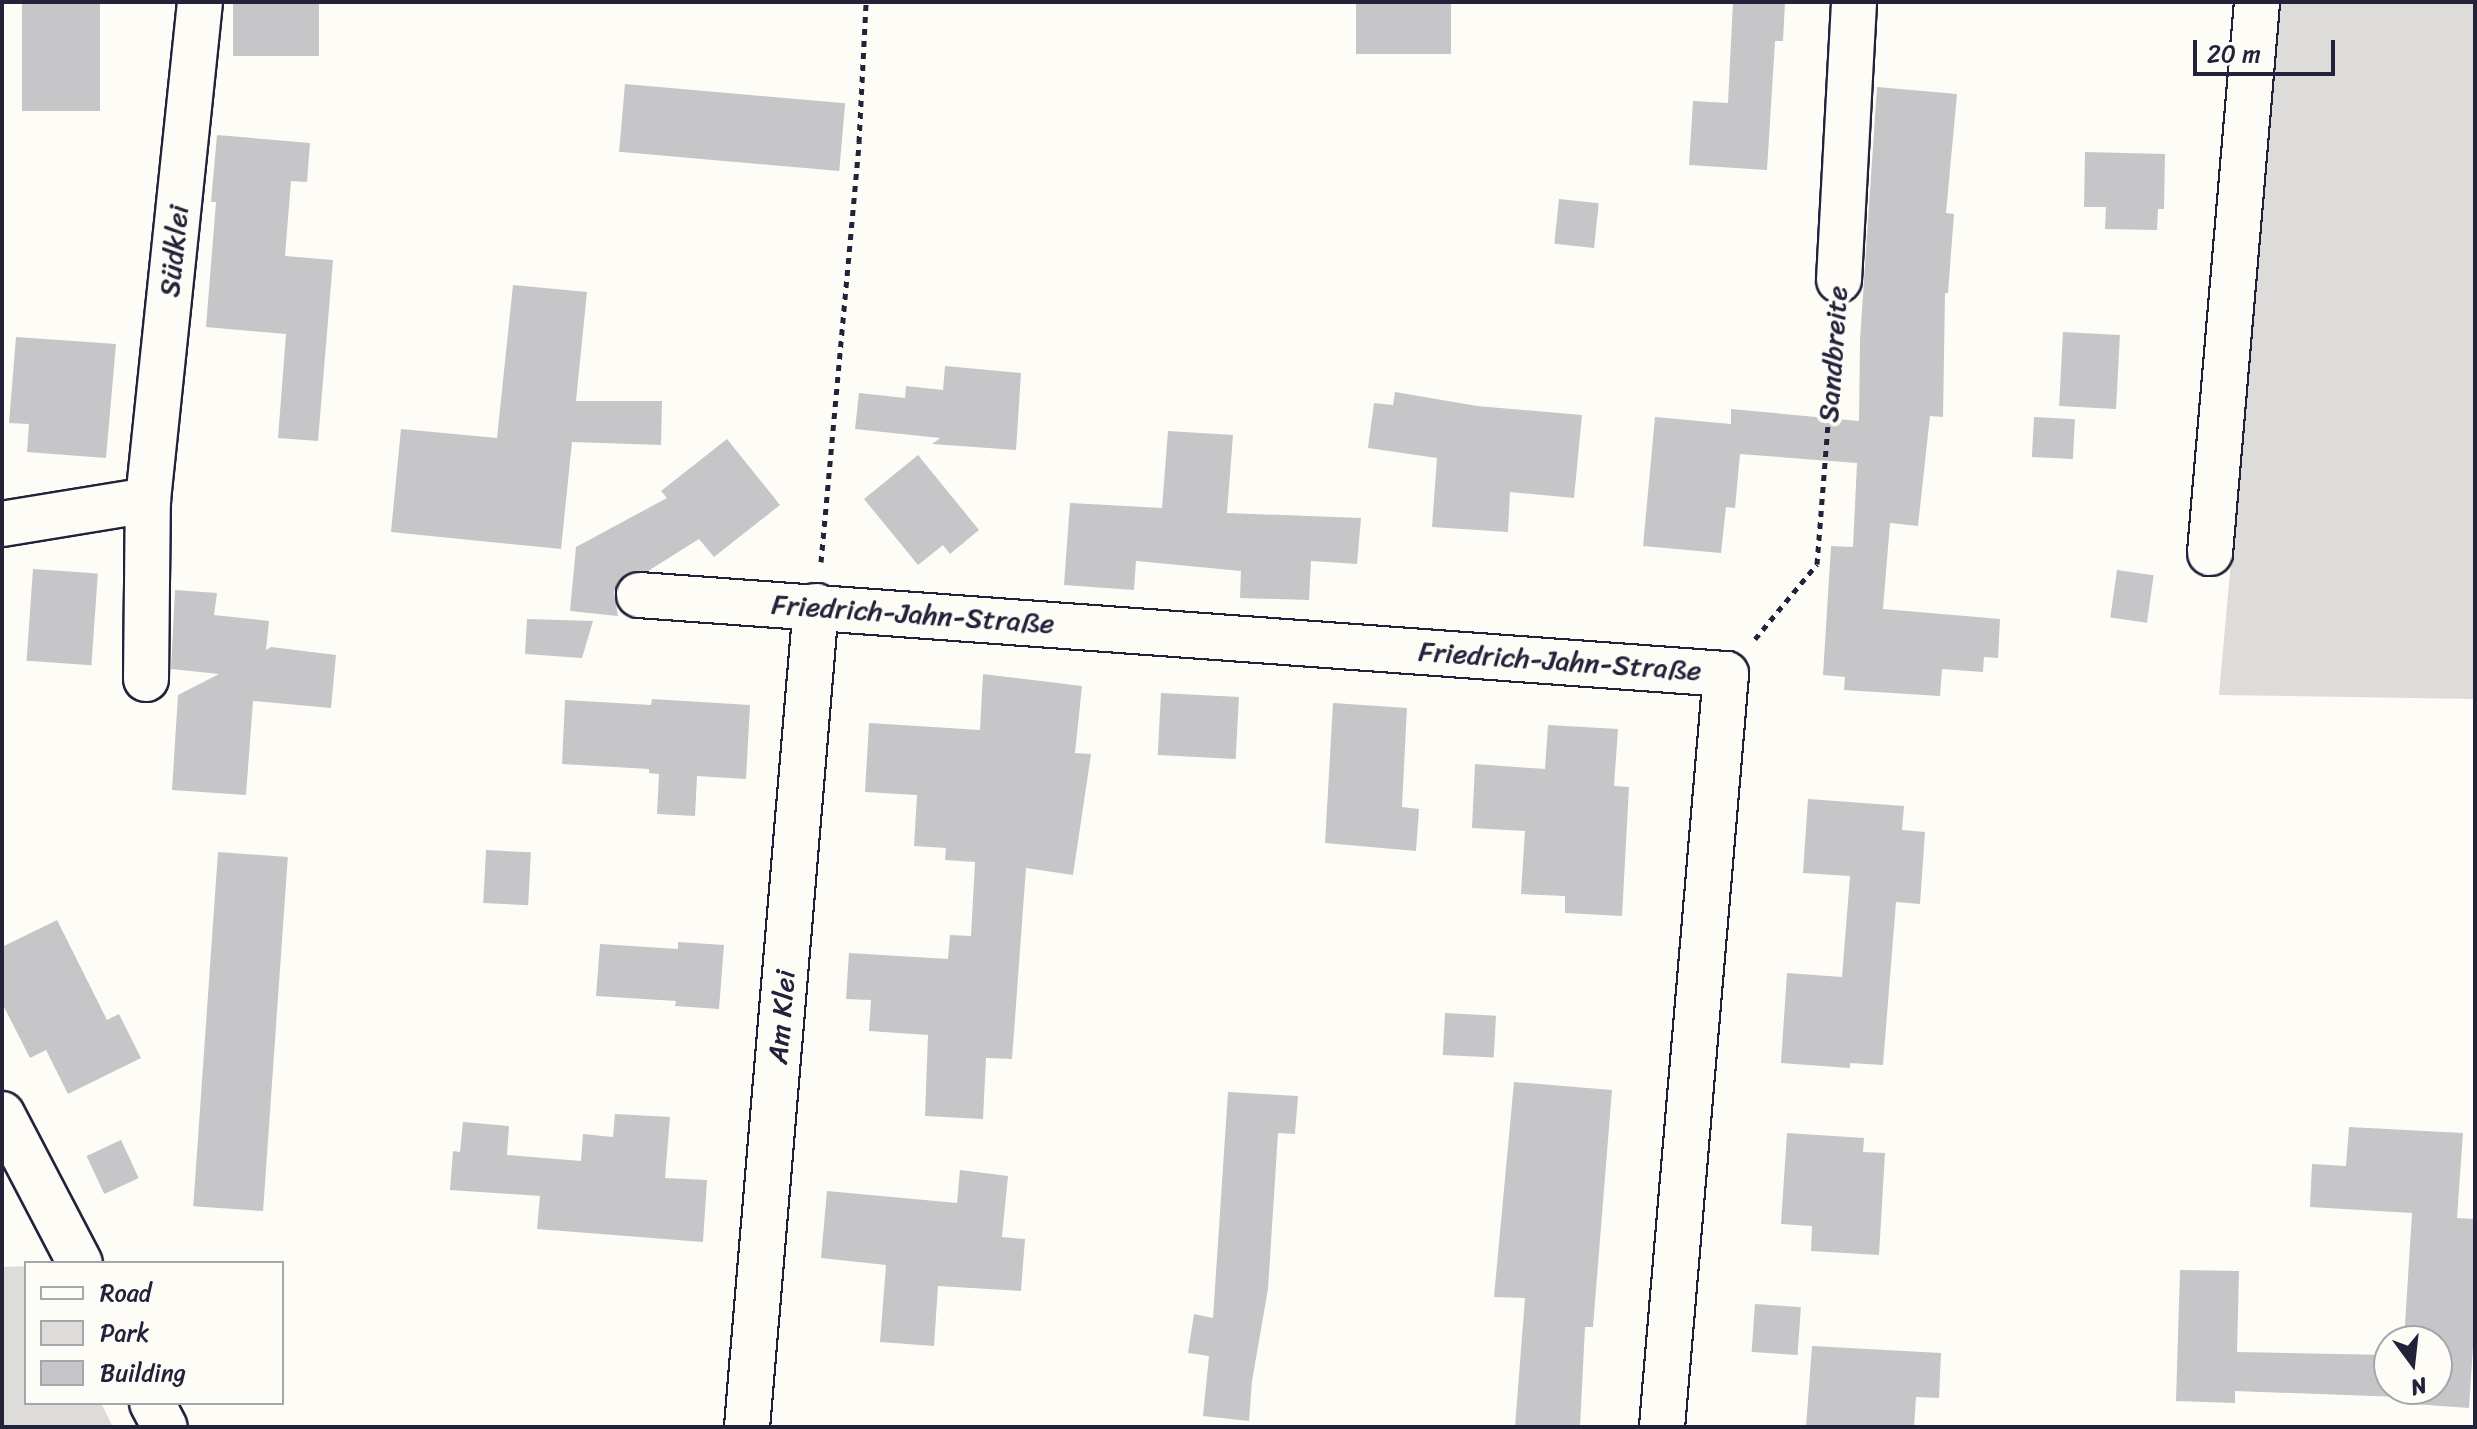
<!DOCTYPE html>
<meta charset="utf-8">
<style>
body{margin:0}
#map{position:relative;width:2477px;height:1429px;overflow:hidden;background:#fdfcf7;font-family:Sriracha,sans-serif}
div>[style]{position:absolute}
[style*='--x']{left:calc(var(--x)*1px);top:calc(var(--y)*1px);width:calc(var(--w)*1px);rotate:calc(var(--a)*1deg)}
.green>*{inset:0;background:#dddcdb}
.building>*{inset:0;background:#c6c6c8;transform-origin:0 0}
.path>*{height:5px;margin-top:-2.5px;transform-origin:0;background:repeating-linear-gradient(90deg,#22223b 0 6px,transparent 0 12px)}
.roads{filter:drop-shadow(2px 0 #22223b) drop-shadow(-2px 0 #22223b) drop-shadow(0 2px #22223b) drop-shadow(0 -2px #22223b)}
.minor>*{height:44px;margin:-22px;padding:0 22px;transform-origin:22px;border-radius:22px;background:#fdfcf7}
span{translate:-50% -50%;white-space:nowrap;text-align:center;line-height:1.15;-webkit-text-stroke:8px #fdfcf7;paint-order:stroke}
.street-label{font-size:28px;color:#22223b}
.frame{position:absolute;inset:0;border:4px solid #22223b;pointer-events:none}
.legend{position:absolute;left:24px;top:1261px;width:260px;height:144px;box-sizing:border-box;background:#fdfcf7;border:2px solid #a5a5ac;margin:0;padding:10px 14px;list-style:none;font-size:24px;color:#22223b}
.legend li{display:flex;align-items:center;gap:16px;height:40px}
.legend b{width:40px;border:2px solid #a5a5ac}
.north{position:absolute;left:2373px;top:1325px;width:80px;height:80px;box-sizing:border-box;background:#fdfcf7;border:2px solid #a5a5ac;border-radius:50%;rotate:165deg;font-size:22px;font-weight:700;line-height:32px;text-align:center;color:#22223b}
.north::after{content:'';display:block;margin:auto;width:28px;height:36px;background:#22223b;clip-path:polygon(50% 0,100% 100%,50% 72%,0 100%)}
.scale{position:absolute;left:2193px;top:40px;width:142px;height:36px;box-sizing:border-box;border:4px solid #22223b;border-top:0;padding-left:10px;font-size:24px;line-height:28px;white-space:nowrap;color:#22223b;-webkit-text-stroke:6px #fdfcf7;paint-order:stroke}
</style>
<div id="map">
<div class="green">
<i style="clip-path:polygon(2281px 2px,2475px 2px,2475px 699px,2219px 695px)"></i>
<i style="clip-path:polygon(26px 1266px,26px 1403px,101px 1403px,113px 1427px,2px 1427px,2px 1267px)"></i>
</div>
<div class="building">
<i style="left:22px;top:2px;width:78px;height:109px"></i>
<i style="left:233px;top:2px;width:86px;height:54px"></i>
<i style="left:1356px;top:2px;width:95px;height:52px"></i>
<i style="clip-path:polygon(1733px 2px,1785px 2px,1783px 41px,1775px 41px,1767px 170px,1689px 165px,1693px 101px,1728px 103px)"></i>
<i style="left:625px;top:84px;width:221px;height:68px;rotate:5deg"></i>
<i style="clip-path:polygon(1877px 87px,1957px 94px,1946px 213px,1954px 214px,1948px 293px,1945px 293px,1943px 417px,1930px 416px,1918px 526px,1890px 523px,1883px 609px,2000px 619px,1998px 658px,1984px 657px,1983px 672px,1942px 669px,1940px 696px,1844px 690px,1845px 677px,1823px 675px,1831px 546px,1853px 547px,1857px 463px,1740px 454px,1735px 508px,1726px 507px,1721px 553px,1643px 546px,1655px 417px,1731px 424px,1731px 409px,1859px 421px,1860px 340px)"></i>
<i style="clip-path:polygon(217px 135px,310px 143px,307px 182px,291px 181px,285px 256px,333px 260px,318px 441px,278px 438px,286px 334px,206px 327px,216px 202px,211px 202px)"></i>
<i style="clip-path:polygon(2085px 152px,2165px 154px,2164px 209px,2158px 209px,2157px 230px,2105px 229px,2106px 207px,2084px 207px)"></i>
<i style="left:1559px;top:199px;width:40px;height:45px;rotate:6deg"></i>
<i style="clip-path:polygon(513px 285px,587px 292px,576px 401px,662px 401px,661px 445px,572px 442px,561px 549px,391px 532px,401px 429px,497px 438px)"></i>
<i style="left:2063px;top:332px;width:57px;height:74px;rotate:3deg"></i>
<i style="clip-path:polygon(16px 337px,116px 344px,106px 458px,27px 452px,29px 424px,9px 423px)"></i>
<i style="clip-path:polygon(945px 366px,1021px 373px,1016px 450px,932px 444px,940px 438px,855px 429px,859px 393px,905px 398px,906px 386px,943px 390px)"></i>
<i style="clip-path:polygon(1395px 392px,1477px 406px,1582px 415px,1574px 498px,1510px 492px,1508px 532px,1432px 527px,1437px 458px,1368px 448px,1374px 403px,1393px 405px)"></i>
<i style="left:2034px;top:417px;width:41px;height:40px;rotate:3deg"></i>
<i style="clip-path:polygon(1168px 431px,1233px 435px,1227px 513px,1361px 518px,1357px 564px,1311px 561px,1309px 600px,1240px 598px,1241px 571px,1136px 561px,1134px 590px,1064px 585px,1070px 503px,1162px 508px)"></i>
<i style="clip-path:polygon(727px 439px,780px 505px,714px 557px,699px 539px,648px 571px,627px 573px,618px 582px,614px 592px,618px 616px,570px 611px,576px 547px,667px 498px,661px 491px)"></i>
<i style="clip-path:polygon(918px 455px,979px 530px,950px 554px,943px 545px,918px 565px,864px 499px)"></i>
<i style="left:33px;top:569px;width:65px;height:92px;rotate:4deg"></i>
<i style="left:2117px;top:570px;width:37px;height:48px;rotate:8deg"></i>
<i style="clip-path:polygon(175px 590px,217px 593px,214px 615px,269px 621px,266px 650px,271px 647px,336px 655px,331px 708px,253px 701px,246px 795px,172px 790px,178px 695px,219px 674px,171px 669px)"></i>
<i style="clip-path:polygon(527px 619px,593px 621px,582px 658px,525px 654px)"></i>
<i style="clip-path:polygon(983px 674px,1082px 686px,1075px 753px,1091px 754px,1073px 875px,1026px 868px,1012px 1059px,986px 1058px,983px 1119px,925px 1116px,928px 1035px,869px 1031px,871px 1000px,846px 999px,849px 953px,948px 959px,950px 935px,971px 936px,975px 862px,945px 860px,946px 848px,914px 846px,917px 795px,865px 792px,869px 723px,980px 730px)"></i>
<i style="left:1161px;top:693px;width:78px;height:62px;rotate:3deg"></i>
<i style="clip-path:polygon(652px 699px,750px 705px,746px 779px,697px 776px,695px 816px,657px 814px,659px 774px,649px 773px,649px 769px,562px 764px,565px 700px,651px 705px)"></i>
<i style="clip-path:polygon(1333px 703px,1407px 708px,1402px 807px,1419px 809px,1416px 851px,1325px 843px)"></i>
<i style="clip-path:polygon(1548px 725px,1618px 729px,1614px 786px,1629px 787px,1622px 916px,1565px 913px,1565px 896px,1521px 894px,1525px 831px,1472px 828px,1475px 764px,1545px 769px)"></i>
<i style="clip-path:polygon(1808px 799px,1904px 806px,1902px 830px,1925px 832px,1920px 904px,1896px 902px,1883px 1065px,1850px 1063px,1850px 1068px,1781px 1063px,1787px 973px,1842px 977px,1850px 876px,1803px 873px)"></i>
<i style="left:486px;top:850px;width:45px;height:53px;rotate:3deg"></i>
<i style="left:218px;top:852px;width:70px;height:355px;rotate:4deg"></i>
<i style="clip-path:polygon(57px 920px,107px 1020px,119px 1014px,141px 1058px,68px 1094px,46px 1050px,30px 1058px,2px 1003px,2px 947px)"></i>
<i style="clip-path:polygon(678px 942px,724px 945px,719px 1009px,675px 1006px,676px 1001px,596px 996px,600px 944px,678px 949px)"></i>
<i style="left:1445px;top:1013px;width:51px;height:42px;rotate:3deg"></i>
<i style="clip-path:polygon(1514px 1082px,1612px 1090px,1593px 1327px,1585px 1327px,1580px 1427px,1515px 1427px,1525px 1298px,1494px 1297px)"></i>
<i style="clip-path:polygon(1228px 1092px,1298px 1096px,1295px 1134px,1278px 1133px,1268px 1289px,1252px 1381px,1249px 1421px,1203px 1416px,1209px 1356px,1188px 1353px,1194px 1314px,1213px 1318px)"></i>
<i style="clip-path:polygon(615px 1114px,670px 1117px,665px 1178px,707px 1180px,703px 1242px,537px 1229px,540px 1196px,450px 1190px,453px 1151px,460px 1152px,463px 1122px,509px 1126px,507px 1155px,581px 1161px,583px 1134px,613px 1137px)"></i>
<i style="clip-path:polygon(2349px 1127px,2463px 1133px,2457px 1218px,2475px 1219px,2475px 1316px,2469px 1408px,2400px 1403px,2400px 1397px,2235px 1391px,2235px 1403px,2176px 1401px,2180px 1270px,2239px 1271px,2237px 1352px,2389px 1355px,2389px 1389px,2437px 1389px,2437px 1341px,2404px 1341px,2412px 1213px,2310px 1207px,2312px 1164px,2346px 1166px)"></i>
<i style="clip-path:polygon(1787px 1133px,1864px 1138px,1863px 1152px,1885px 1153px,1879px 1255px,1811px 1251px,1812px 1226px,1781px 1224px)"></i>
<i style="left:121px;top:1140px;width:42px;height:38px;rotate:65deg"></i>
<i style="clip-path:polygon(960px 1170px,1008px 1176px,1002px 1237px,1025px 1239px,1021px 1291px,938px 1286px,934px 1346px,880px 1342px,886px 1265px,821px 1258px,827px 1191px,957px 1203px)"></i>
<i style="left:1755px;top:1304px;width:46px;height:48px;rotate:4deg"></i>
<i style="clip-path:polygon(1812px 1346px,1941px 1353px,1939px 1398px,1916px 1397px,1914px 1427px,1806px 1427px)"></i>
</div>
<div class="path">
<i style="--x:821;--y:562;--w:422;--a:-84.8"></i>
<i style="--x:859;--y:142;--w:140;--a:-87.1"></i>
<i style="--x:1755;--y:639;--w:97;--a:-50.4"></i>
<i style="--x:1817;--y:564;--w:241;--a:-85.5"></i>
</div>
<div class="roads">
<div class="minor">
<i style="--x:1839;--y:280;--w:278;--a:-86.9"></i>
<i style="--x:2;--y:524;--w:148;--a:-9.3"></i>
<i style="--x:148;--y:500;--w:501;--a:-84.04"></i>
<i style="--x:2210;--y:553;--w:553;--a:-85.12"></i>
<i style="--x:639;--y:595;--w:1090;--a:4.16"></i>
<i style="--x:1726;--y:674;--w:756;--a:94.86"></i>
<i style="--x:146;--y:679;--w:179;--a:-89.4"></i>
<i style="--x:2;--y:1114;--w:168;--a:62.4"></i>
<i style="--x:152;--y:1403;--w:27;--a:62"></i>
<i style="--x:747;--y:1427;--w:824;--a:-85.2"></i>
</div>
</div>
<div class="street-label">
<span style="left:174px;top:251px;rotate:-84deg">Südklei</span>
<span style="left:1833px;top:354px;rotate:-86deg">Sandbreite</span>
<span style="left:913px;top:614px;rotate:4deg">Friedrich-Jahn-Straße</span>
<span style="left:1560px;top:661px;rotate:4deg">Friedrich-Jahn-Straße</span>
<span style="left:782px;top:1017px;rotate:-85deg">Am Klei</span>
</div>
<div class="frame"></div>
<ul class="legend">
<li><b style="height:10px;background:#fdfcf7"></b>Road</li>
<li><b style="height:22px;background:#dddcdb"></b>Park</li>
<li><b style="height:22px;background:#c6c6c8"></b>Building</li>
</ul>
<div class="north">N</div>
<div class="scale">20 m</div>
</div>
